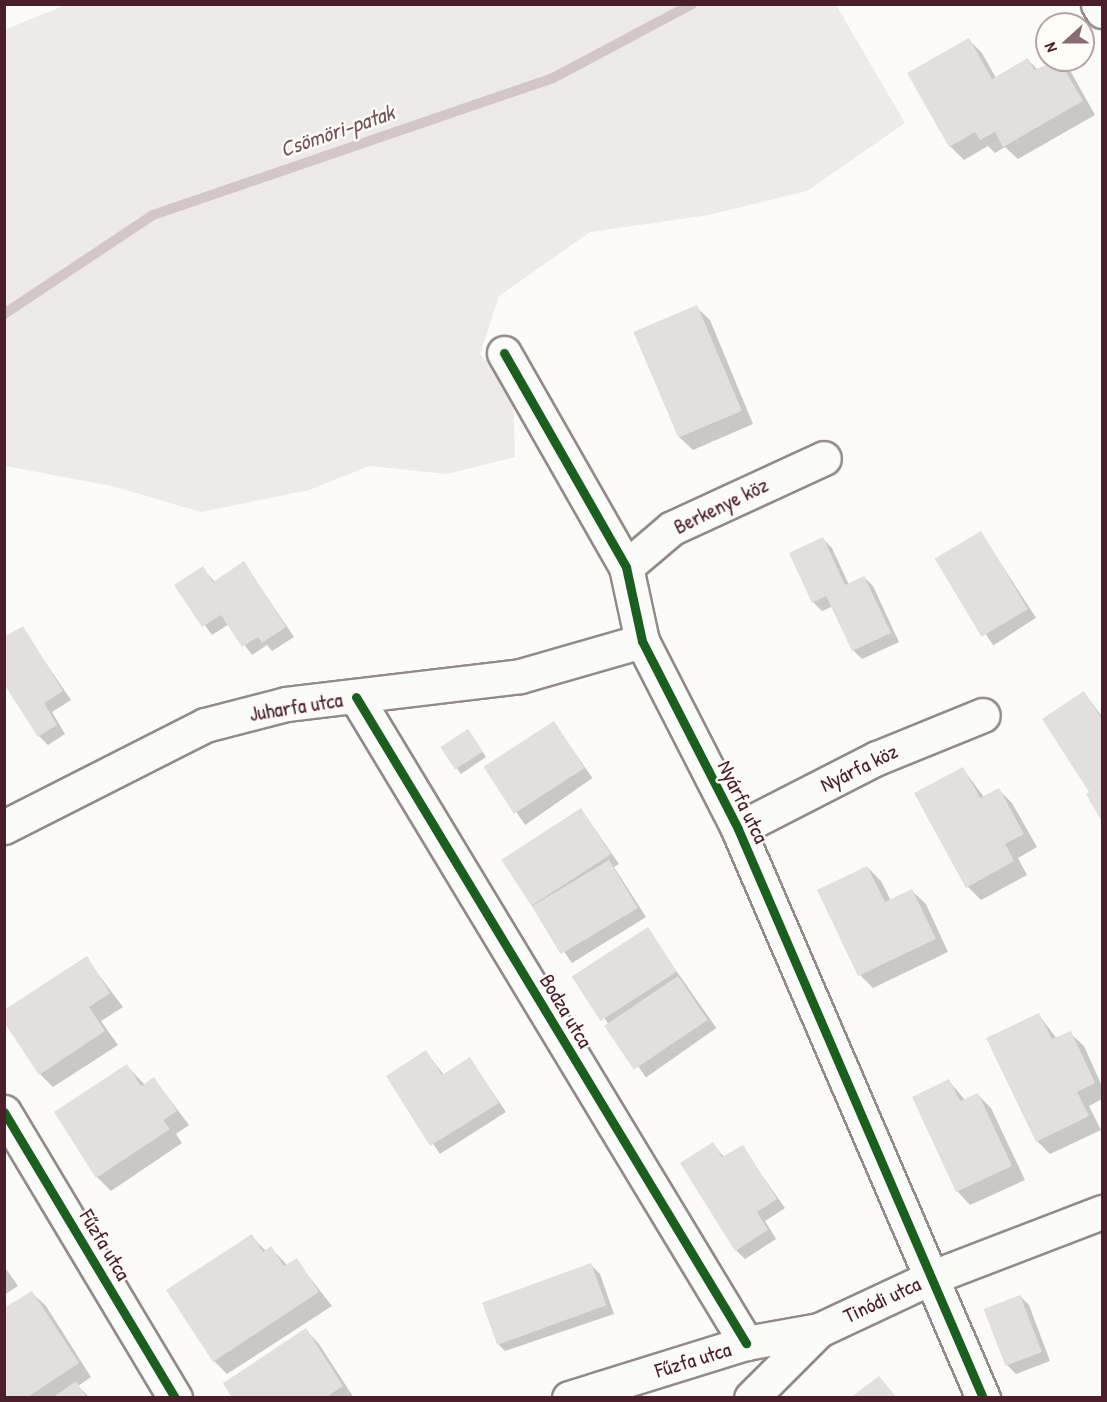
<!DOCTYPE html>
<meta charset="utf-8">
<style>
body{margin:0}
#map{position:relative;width:1107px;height:1402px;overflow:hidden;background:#fcfbf8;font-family:"Patrick Hand",sans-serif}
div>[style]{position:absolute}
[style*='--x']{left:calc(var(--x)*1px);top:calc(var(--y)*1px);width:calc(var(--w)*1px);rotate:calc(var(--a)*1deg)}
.green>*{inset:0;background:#eeeae8}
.shadow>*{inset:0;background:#0003;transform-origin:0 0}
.stream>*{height:10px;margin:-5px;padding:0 5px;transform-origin:5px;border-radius:5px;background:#d2c7c6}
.building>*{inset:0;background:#e2dfde;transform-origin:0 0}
.roads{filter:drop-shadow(2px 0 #928a8b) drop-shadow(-2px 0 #928a8b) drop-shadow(0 2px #928a8b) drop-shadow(0 -2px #928a8b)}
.minor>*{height:33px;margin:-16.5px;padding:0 16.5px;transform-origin:16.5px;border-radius:16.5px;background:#fbfbf9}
.cycleway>*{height:9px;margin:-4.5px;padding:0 4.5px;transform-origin:4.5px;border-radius:4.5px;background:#1b5e20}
span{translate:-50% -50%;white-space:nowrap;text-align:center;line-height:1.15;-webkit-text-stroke:5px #fdfcf7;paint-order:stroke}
.street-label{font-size:21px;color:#4a1f2b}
.water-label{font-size:22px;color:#73525a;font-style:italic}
.frame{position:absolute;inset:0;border:6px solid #4a1f2b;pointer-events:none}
.north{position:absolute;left:1035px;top:12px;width:60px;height:60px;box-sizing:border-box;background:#fdfcf7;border:2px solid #b5a4a5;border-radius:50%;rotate:249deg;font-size:16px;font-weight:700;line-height:24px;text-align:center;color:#4a1f2b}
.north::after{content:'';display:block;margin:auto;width:21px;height:27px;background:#886c73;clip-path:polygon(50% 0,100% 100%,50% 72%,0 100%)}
</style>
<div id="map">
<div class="green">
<i style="clip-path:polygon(68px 4px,836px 5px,905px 123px,807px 191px,709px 215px,590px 232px,499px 296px,480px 354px,513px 393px,515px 457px,447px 474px,369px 466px,309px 490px,201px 512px,112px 486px,5px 466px,4px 30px)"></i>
</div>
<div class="shadow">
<i style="clip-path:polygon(968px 39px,982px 53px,996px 78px,1028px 60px,1038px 70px,1058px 60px,1071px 72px,1095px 115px,1018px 159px,1005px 147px,995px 153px,988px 146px,964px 160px,950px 146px)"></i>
<i style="clip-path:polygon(696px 307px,710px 320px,753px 424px,693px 450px,679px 437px)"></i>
<i style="left:981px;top:533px;width:101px;height:51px;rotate:57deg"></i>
<i style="clip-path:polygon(823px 539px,832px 548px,849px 585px,864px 577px,873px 586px,899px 642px,862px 659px,853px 650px,833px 606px,822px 611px,813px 602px)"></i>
<i style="clip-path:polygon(244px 563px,294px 637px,272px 651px,267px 645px,252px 655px,229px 624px,212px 635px,176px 585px,202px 568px,215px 582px)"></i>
<i style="clip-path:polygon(22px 628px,71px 700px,52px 712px,65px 734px,48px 745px,39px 736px)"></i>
<i style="clip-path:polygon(1084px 693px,1102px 716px,1102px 819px,1088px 795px,1091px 793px)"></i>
<i style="left:554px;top:723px;width:67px;height:82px;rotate:55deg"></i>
<i style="clip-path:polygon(472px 735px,486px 757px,461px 774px,442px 747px)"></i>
<i style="clip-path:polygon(963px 769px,984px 797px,999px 790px,1012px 803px,1037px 847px,1018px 858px,1027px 875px,981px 900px,968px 887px)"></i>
<i style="clip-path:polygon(581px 809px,619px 864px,614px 867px,646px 917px,572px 963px,531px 904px)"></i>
<i style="clip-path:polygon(867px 867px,881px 881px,891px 901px,912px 891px,926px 904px,948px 952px,873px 988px,860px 975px)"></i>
<i style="left:647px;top:929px;width:121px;height:86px;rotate:55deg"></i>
<i style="clip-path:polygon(86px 958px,123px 1007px,101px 1021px,118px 1045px,53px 1087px,40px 1074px)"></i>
<i style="clip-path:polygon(1039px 1015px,1057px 1039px,1070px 1033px,1084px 1046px,1102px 1086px,1102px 1099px,1089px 1106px,1101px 1130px,1050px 1154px,1037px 1141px)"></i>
<i style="clip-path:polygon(426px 1052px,444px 1075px,470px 1059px,506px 1112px,440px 1154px,388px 1077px)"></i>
<i style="clip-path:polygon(127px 1066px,145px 1085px,154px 1079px,189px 1125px,176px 1134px,182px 1143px,111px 1191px,97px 1177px,56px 1113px)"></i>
<i style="clip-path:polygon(949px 1081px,965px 1100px,977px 1094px,991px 1108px,1025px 1180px,970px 1205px,957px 1191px)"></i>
<i style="clip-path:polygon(713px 1144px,725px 1158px,742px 1147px,785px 1208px,765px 1221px,776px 1239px,745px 1259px,736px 1250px)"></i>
<i style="clip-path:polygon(251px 1236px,266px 1251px,271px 1248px,288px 1266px,296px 1260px,332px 1306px,227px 1374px,214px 1361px)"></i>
<i style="clip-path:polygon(591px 1265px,600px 1274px,614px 1314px,505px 1351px,496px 1342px)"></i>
<i style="clip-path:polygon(4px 1266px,18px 1286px,4px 1295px)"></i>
<i style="clip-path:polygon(32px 1293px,46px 1306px,91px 1377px,78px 1386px,90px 1398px,4px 1398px)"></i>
<i style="clip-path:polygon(1020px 1296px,1029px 1305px,1050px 1361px,1016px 1374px,1007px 1365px)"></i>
<i style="clip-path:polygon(306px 1330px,319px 1344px,354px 1398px,234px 1398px)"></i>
</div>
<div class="stream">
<i style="--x:4;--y:314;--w:179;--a:-33.6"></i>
<i style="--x:153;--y:215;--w:423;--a:-18.9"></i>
<i style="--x:553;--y:78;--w:157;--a:-28"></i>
</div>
<div class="building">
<i style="clip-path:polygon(969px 38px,992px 79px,1028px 58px,1034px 70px,1059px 60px,1083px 101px,1003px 147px,995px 132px,980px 140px,975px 132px,949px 147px,907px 73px)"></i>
<i style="left:697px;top:305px;width:115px;height:69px;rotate:67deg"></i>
<i style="left:981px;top:531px;width:91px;height:54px;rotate:59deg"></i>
<i style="clip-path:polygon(823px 537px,845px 585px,864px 576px,891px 633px,852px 651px,826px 596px,812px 603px,789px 553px)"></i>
<i style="clip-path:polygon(244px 561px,286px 627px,262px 643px,258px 637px,242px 647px,221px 615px,202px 627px,174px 585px,203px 566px,213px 582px)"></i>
<i style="clip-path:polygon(23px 626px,63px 691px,44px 703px,57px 725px,38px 737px,4px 684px,4px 637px)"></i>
<i style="clip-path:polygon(1084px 691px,1102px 719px,1102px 822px,1086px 794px,1089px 792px,1042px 719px)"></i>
<i style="left:554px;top:721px;width:56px;height:84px;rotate:57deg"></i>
<i style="left:468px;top:729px;width:27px;height:33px;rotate:57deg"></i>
<i style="clip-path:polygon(963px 767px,980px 798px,999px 788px,1024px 834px,1005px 844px,1014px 861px,966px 888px,914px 793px)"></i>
<i style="left:581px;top:808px;width:55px;height:95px;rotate:57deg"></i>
<i style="left:609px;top:860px;width:56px;height:90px;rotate:59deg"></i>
<i style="clip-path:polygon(867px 866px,885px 902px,912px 889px,936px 939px,858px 976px,817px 890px)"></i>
<i style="left:648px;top:927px;width:53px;height:91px;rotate:57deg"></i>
<i style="clip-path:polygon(87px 956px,110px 993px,89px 1007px,105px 1031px,39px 1075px,4px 1022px,4px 1010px)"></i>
<i style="left:678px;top:976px;width:53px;height:89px;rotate:56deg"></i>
<i style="clip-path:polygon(1039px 1013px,1052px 1039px,1071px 1031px,1095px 1083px,1077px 1092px,1089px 1116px,1036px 1142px,986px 1038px)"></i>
<i style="clip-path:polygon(426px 1050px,442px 1075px,470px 1057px,499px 1103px,430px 1146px,386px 1076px)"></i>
<i style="clip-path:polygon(127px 1064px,141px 1086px,154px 1077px,177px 1111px,163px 1120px,170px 1129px,96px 1178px,54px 1112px)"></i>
<i style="clip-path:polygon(949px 1079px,960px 1101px,978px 1093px,1012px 1166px,956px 1192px,912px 1097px)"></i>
<i style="clip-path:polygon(713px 1142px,722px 1157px,743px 1145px,777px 1199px,757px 1212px,768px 1230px,735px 1251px,680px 1163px)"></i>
<i style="clip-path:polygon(252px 1234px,263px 1252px,271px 1246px,284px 1266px,297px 1258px,319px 1292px,213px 1362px,166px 1290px)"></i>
<i style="left:591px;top:1263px;width:45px;height:116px;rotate:70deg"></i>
<i style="clip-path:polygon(32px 1291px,79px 1363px,26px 1398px,4px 1398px,4px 1308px)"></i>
<i style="left:1020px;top:1295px;width:61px;height:39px;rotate:69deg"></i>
<i style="clip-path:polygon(306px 1328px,343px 1386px,325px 1398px,232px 1398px,223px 1383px)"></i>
<i style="clip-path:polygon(879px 1376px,897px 1398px,850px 1398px)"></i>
<i style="clip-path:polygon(76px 1381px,87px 1398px,52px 1398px)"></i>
</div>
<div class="roads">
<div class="minor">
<i style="--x:1098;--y:4;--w:8;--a:60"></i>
<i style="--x:504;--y:353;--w:246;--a:60.3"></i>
<i style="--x:626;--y:567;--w:76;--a:77.8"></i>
<i style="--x:642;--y:641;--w:211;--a:62.9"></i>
<i style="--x:738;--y:829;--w:620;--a:66.7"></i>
<i style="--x:626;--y:567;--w:60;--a:-40.3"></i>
<i style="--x:672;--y:528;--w:167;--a:-24.7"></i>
<i style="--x:356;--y:697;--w:755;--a:58.88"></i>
<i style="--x:4;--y:827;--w:225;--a:-26.9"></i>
<i style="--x:205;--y:725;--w:84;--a:-14.5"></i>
<i style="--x:286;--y:704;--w:236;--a:-6.8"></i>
<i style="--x:520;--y:676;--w:127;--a:-16"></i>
<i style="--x:738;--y:829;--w:156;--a:-27.1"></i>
<i style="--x:877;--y:758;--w:114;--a:-22.1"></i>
<i style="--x:4;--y:1112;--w:333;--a:59.1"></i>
<i style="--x:569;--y:1398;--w:185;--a:-17.3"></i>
<i style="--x:746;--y:1343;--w:74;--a:-10.1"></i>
<i style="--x:751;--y:1398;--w:96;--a:-45"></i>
<i style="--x:819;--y:1330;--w:123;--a:-25.1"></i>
<i style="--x:930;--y:1278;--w:184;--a:-21"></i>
</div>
</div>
<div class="cycleway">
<i style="--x:504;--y:353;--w:246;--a:60.3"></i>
<i style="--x:626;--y:567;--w:76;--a:77.8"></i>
<i style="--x:642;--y:641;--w:211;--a:62.9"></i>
<i style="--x:738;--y:829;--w:620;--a:66.7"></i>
<i style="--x:356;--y:697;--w:755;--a:58.88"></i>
<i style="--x:4;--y:1112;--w:333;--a:59.1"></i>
</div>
<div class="street-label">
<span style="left:721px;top:506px;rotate:-26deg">Berkenye köz</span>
<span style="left:296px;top:707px;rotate:-9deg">Juharfa utca</span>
<span style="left:859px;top:768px;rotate:-26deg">Nyárfa köz</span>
<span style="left:743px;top:802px;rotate:64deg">Nyárfa utca</span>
<span style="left:566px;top:1011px;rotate:59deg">Bodza utca</span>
<span style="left:105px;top:1245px;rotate:59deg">Fűzfa utca</span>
<span style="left:882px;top:1300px;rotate:-25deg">Tinódi utca</span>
<span style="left:693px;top:1360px;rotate:-17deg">Fűzfa utca</span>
</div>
<div class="water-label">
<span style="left:337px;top:131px;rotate:-19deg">Csömöri-patak</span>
</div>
<div class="frame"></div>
<div class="north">N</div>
</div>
